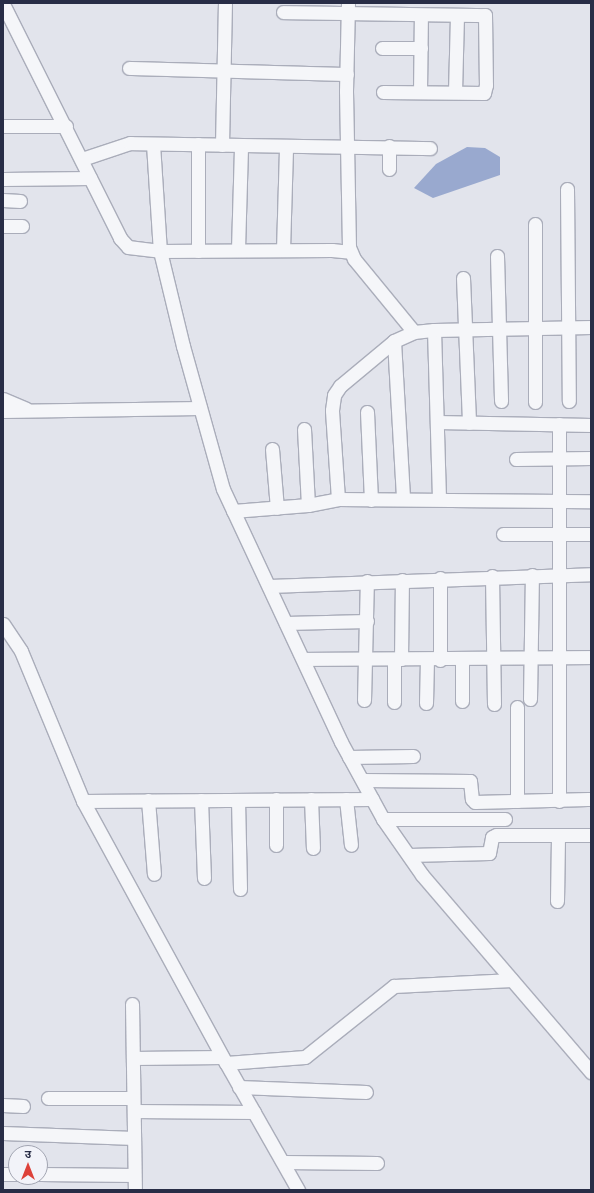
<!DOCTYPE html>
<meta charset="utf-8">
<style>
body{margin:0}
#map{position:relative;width:594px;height:1193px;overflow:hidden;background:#e2e4ec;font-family:Commissioner,"Noto Sans Devanagari",sans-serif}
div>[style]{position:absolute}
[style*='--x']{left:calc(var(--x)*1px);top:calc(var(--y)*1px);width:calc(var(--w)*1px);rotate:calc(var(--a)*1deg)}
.water>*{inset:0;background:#99a9cf}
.roads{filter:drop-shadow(1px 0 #aaadba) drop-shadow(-1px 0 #aaadba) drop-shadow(0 1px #aaadba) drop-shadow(0 -1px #aaadba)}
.minor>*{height:13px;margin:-6.5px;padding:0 6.5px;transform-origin:6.5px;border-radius:6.5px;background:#f5f6f9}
span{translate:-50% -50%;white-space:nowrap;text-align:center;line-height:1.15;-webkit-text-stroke:3px #f2f3f9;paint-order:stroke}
.frame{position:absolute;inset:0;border:4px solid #282d46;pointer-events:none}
.north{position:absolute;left:8px;top:1145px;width:40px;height:40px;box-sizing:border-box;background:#f2f3f9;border:1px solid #a1a4b1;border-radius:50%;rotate:0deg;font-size:11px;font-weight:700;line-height:16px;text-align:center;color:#282d46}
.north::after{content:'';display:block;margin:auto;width:14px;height:18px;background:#dd413a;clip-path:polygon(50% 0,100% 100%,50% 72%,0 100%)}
</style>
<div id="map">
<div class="water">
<i style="clip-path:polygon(467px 147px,485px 148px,500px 157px,500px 175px,433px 198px,414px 188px,436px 164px)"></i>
</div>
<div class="roads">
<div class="minor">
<i style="--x:348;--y:3;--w:88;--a:91.3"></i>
<i style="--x:346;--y:91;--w:156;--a:88.9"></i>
<i style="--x:349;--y:247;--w:13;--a:67"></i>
<i style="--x:354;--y:259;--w:94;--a:50.6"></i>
<i style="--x:3;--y:4;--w:262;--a:63.4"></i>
<i style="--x:120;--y:238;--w:12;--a:48"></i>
<i style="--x:128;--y:247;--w:32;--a:7"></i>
<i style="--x:160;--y:251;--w:172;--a:-0.3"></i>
<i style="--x:332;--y:250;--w:18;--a:6"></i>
<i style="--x:283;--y:12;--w:202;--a:0.9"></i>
<i style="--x:485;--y:15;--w:70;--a:89.2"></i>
<i style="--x:486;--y:85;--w:8;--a:104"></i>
<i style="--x:484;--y:93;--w:101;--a:-179.4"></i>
<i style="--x:382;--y:48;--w:39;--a:0"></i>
<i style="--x:129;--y:68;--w:218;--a:1.6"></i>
<i style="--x:420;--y:92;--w:77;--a:-89.3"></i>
<i style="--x:455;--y:92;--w:77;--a:-88.5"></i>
<i style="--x:3;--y:126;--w:63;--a:0"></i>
<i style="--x:153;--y:144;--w:107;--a:86.3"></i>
<i style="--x:160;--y:251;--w:98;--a:76.4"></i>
<i style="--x:183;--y:346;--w:148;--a:74.4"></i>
<i style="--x:223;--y:489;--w:279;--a:65"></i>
<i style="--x:341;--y:742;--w:88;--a:61.4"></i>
<i style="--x:383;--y:819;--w:68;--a:55.1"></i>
<i style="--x:422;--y:875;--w:260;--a:49.4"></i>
<i style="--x:198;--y:144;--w:107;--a:90"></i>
<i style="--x:222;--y:145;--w:142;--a:-88.8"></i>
<i style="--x:389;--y:146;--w:23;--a:90"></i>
<i style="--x:82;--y:159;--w:51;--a:-18.4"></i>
<i style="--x:130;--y:143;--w:300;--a:1"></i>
<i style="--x:3;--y:179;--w:87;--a:-0.7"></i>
<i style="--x:567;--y:189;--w:212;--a:89.5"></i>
<i style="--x:3;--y:200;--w:17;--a:3"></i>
<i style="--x:3;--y:226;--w:19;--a:0"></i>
<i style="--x:238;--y:249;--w:104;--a:-88.3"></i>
<i style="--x:283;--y:250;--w:104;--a:-88.3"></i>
<i style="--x:497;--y:256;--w:145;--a:88.4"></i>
<i style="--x:463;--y:278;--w:145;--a:87.6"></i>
<i style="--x:434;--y:330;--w:168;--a:88.3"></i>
<i style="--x:394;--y:341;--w:157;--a:86.7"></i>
<i style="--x:3;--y:399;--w:25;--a:23"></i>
<i style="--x:535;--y:402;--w:178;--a:-90"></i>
<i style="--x:3;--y:411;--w:197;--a:-0.9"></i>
<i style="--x:367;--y:412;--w:88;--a:87.4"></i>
<i style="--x:437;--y:422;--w:154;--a:1.1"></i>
<i style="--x:559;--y:424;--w:377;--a:90"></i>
<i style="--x:304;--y:429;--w:76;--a:87"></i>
<i style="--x:272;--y:449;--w:59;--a:85.2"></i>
<i style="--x:516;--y:459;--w:75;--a:-0.8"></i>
<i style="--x:338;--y:499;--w:89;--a:-93.9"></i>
<i style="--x:332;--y:410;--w:15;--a:-82"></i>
<i style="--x:334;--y:395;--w:11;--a:-56"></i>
<i style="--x:340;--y:386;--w:70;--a:-39.8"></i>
<i style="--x:394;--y:341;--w:22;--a:-24"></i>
<i style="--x:414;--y:332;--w:20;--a:-6"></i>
<i style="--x:434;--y:330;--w:157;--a:-1.1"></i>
<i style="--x:233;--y:511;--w:75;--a:-4.6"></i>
<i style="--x:308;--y:505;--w:31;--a:-11"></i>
<i style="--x:338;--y:499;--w:253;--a:0.5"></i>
<i style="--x:503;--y:534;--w:88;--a:0"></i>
<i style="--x:492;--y:576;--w:128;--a:89.1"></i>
<i style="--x:440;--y:578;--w:82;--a:90"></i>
<i style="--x:269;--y:586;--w:322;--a:-2.1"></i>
<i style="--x:286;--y:623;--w:81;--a:-1.4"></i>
<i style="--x:3;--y:624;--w:32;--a:56"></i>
<i style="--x:21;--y:651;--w:162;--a:67.5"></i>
<i style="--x:83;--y:801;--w:298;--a:61.4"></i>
<i style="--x:226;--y:1063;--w:146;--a:60.4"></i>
<i style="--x:303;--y:659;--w:288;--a:-0.4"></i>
<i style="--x:394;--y:659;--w:43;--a:90"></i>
<i style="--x:401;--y:659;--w:79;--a:-89.3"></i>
<i style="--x:530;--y:699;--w:124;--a:-89.1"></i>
<i style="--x:364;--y:700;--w:119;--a:-88.6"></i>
<i style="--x:462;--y:701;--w:42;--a:-90"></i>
<i style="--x:426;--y:703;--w:43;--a:-88.7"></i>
<i style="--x:349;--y:757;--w:64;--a:-0.9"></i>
<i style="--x:363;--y:780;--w:107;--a:0.5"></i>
<i style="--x:470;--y:781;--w:18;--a:84"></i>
<i style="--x:472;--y:799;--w:4;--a:45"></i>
<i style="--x:475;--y:802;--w:116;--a:-1.5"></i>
<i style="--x:276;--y:799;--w:46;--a:90"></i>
<i style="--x:311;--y:799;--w:49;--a:87.7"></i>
<i style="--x:346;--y:799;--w:46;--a:83.8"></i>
<i style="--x:148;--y:800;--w:74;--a:85.4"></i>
<i style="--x:201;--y:800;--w:78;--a:87.8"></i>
<i style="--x:238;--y:800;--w:89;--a:88.7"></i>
<i style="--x:83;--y:801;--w:289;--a:-0.4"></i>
<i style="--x:517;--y:801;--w:94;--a:-90"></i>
<i style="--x:383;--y:819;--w:122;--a:0"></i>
<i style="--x:409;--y:855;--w:80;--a:-1.4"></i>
<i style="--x:489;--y:853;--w:16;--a:-79"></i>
<i style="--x:492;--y:837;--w:4;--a:-27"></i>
<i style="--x:496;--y:835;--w:95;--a:0"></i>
<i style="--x:557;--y:901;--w:66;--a:-89.1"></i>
<i style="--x:132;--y:1004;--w:186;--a:89.1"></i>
<i style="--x:133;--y:1058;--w:89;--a:-0.6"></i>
<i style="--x:226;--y:1063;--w:79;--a:-4.3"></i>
<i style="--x:305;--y:1057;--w:114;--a:-38.6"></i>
<i style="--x:394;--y:986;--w:118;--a:-2.9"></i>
<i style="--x:239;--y:1087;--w:127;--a:2.3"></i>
<i style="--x:48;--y:1098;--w:85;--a:0"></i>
<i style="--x:3;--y:1105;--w:20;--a:3"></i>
<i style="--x:134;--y:1111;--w:120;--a:0.5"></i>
<i style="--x:3;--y:1133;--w:131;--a:2.2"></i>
<i style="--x:284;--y:1162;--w:93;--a:0.6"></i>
<i style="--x:3;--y:1174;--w:13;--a:0"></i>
<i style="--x:40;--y:1174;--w:94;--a:0.6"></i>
</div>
</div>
<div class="frame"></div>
<div class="north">उ</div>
</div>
